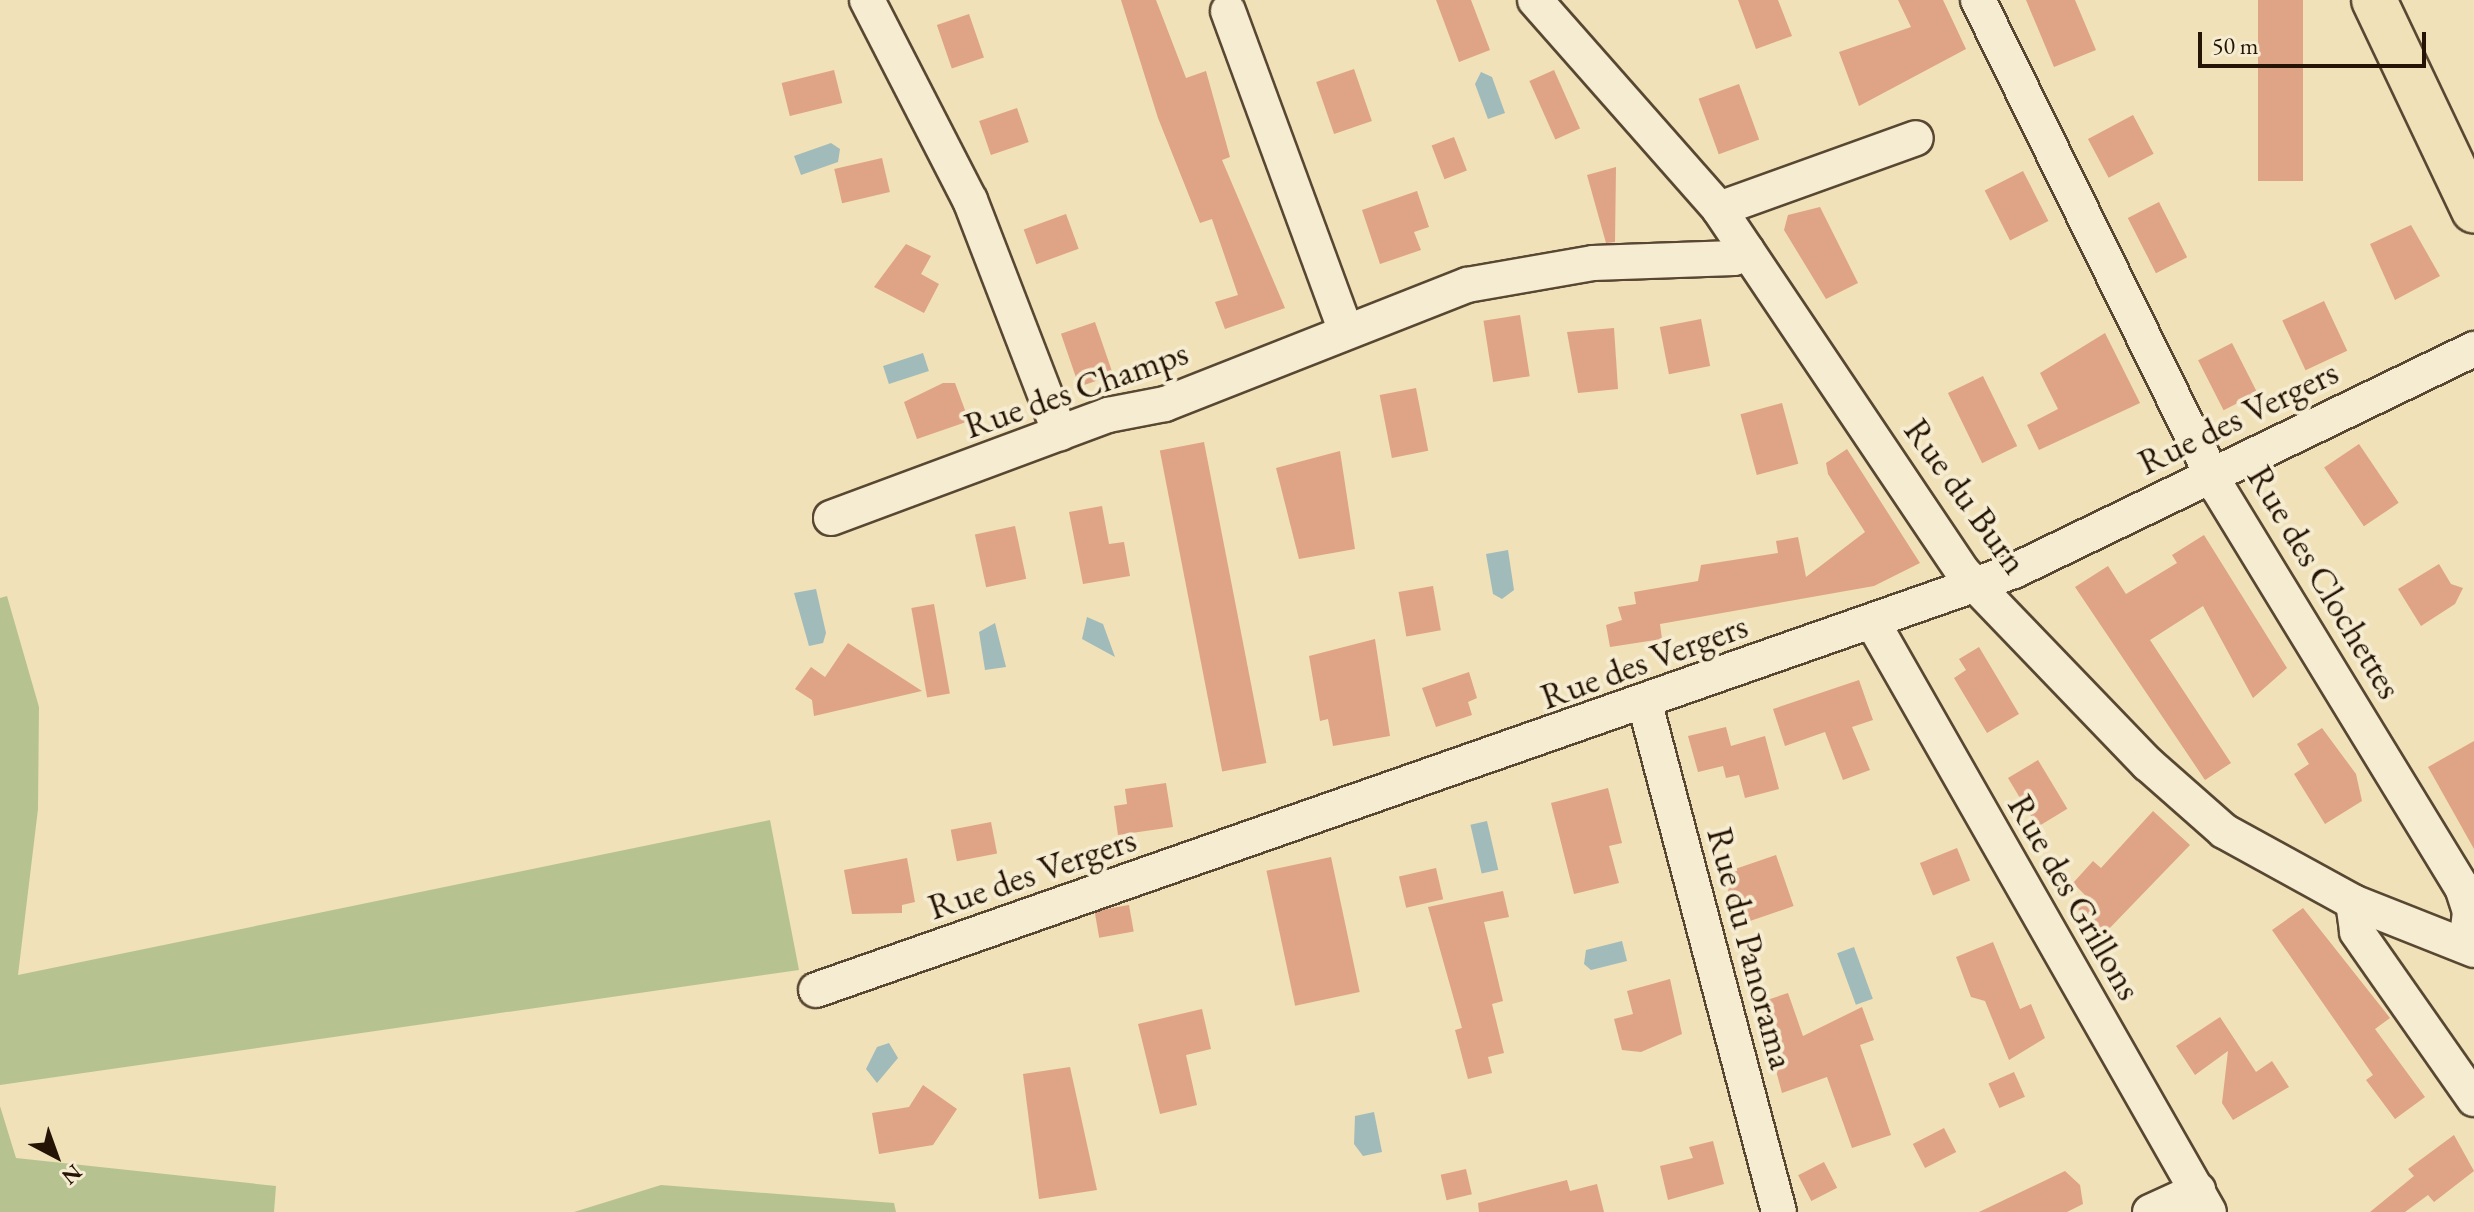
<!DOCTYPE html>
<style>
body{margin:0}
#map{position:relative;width:2474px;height:1212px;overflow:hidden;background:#f0e1b8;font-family:"EB Garamond",serif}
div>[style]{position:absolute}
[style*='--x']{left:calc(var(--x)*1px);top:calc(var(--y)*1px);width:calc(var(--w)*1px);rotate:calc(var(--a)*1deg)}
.green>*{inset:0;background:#b6c391}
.water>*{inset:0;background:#a0bbba;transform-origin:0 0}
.building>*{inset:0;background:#dfa385;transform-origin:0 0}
.roads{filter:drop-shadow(2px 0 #584732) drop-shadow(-2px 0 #584732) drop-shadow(0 2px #584732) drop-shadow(0 -2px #584732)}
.street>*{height:34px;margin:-17px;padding:0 17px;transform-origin:17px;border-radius:17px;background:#f5ecd1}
.primary>*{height:44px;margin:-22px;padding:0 22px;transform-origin:22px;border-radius:22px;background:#f0e1b8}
span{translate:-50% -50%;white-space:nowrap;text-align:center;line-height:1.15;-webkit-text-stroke:8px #f5ecd1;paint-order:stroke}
.street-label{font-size:36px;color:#251405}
.north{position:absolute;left:16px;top:1116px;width:80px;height:80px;-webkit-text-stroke:6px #f5ecd1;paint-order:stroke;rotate:139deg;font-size:22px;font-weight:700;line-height:32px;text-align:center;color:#251405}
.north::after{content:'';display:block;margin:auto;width:28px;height:36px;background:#251405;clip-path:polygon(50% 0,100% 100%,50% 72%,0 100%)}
.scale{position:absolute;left:2198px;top:32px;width:228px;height:36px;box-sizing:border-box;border:4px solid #251405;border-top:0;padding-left:10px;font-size:24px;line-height:28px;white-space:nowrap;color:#251405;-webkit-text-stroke:6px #f5ecd1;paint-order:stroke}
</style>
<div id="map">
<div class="green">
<i style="clip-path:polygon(7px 596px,39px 707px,38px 809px,18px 975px,770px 820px,799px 970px,0 1085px,0 598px)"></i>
<i style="clip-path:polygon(0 1106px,16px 1158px,276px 1186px,274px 1212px,0 1212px)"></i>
<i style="clip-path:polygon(661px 1185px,894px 1203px,896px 1212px,574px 1212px)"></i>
</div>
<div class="water">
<i style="clip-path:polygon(1481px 72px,1492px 77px,1505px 113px,1488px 119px,1475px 84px)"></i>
<i style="clip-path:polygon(831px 143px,840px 149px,838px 162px,801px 175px,794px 156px)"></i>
<i style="left:923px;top:353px;width:19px;height:42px;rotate:72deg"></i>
<i style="clip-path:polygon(1508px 550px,1514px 590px,1502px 599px,1493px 594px,1486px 554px)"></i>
<i style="clip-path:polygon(816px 589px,826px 633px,823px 643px,809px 646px,794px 593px)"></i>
<i style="clip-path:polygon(1087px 617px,1103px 624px,1115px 657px,1082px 639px)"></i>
<i style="clip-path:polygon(995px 623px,1006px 667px,985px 670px,979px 632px)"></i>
<i style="left:1487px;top:821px;width:50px;height:17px;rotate:77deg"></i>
<i style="clip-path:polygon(1622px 941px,1627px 961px,1591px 970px,1584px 964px,1586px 950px)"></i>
<i style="left:1854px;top:947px;width:55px;height:18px;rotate:70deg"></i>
<i style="clip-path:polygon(889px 1043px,898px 1058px,877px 1083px,866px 1069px,877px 1047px)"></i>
<i style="clip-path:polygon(1374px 1112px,1382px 1152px,1363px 1156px,1354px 1144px,1355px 1116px)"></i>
</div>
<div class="building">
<i style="clip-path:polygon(1121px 0,1156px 0,1186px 78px,1206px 71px,1230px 157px,1222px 160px,1285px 308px,1225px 329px,1215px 302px,1238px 295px,1212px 219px,1200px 223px,1158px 118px)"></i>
<i style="clip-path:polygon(1436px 0,1471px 0,1490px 50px,1459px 62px)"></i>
<i style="clip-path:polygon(1738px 0,1778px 0,1792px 36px,1756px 49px)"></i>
<i style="clip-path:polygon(1898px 0,1943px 0,1966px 49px,1859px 106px,1839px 52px,1911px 27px)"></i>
<i style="clip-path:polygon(2026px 0,2075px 0,2096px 50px,2054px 67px)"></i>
<i style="left:2258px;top:0;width:45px;height:181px"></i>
<i style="left:969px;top:14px;width:46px;height:34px;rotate:71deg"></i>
<i style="left:1354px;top:69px;width:55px;height:40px;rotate:71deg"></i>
<i style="left:834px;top:70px;width:34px;height:54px;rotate:76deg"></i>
<i style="left:1554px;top:70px;width:64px;height:27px;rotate:66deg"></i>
<i style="left:1739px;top:84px;width:59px;height:43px;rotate:70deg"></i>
<i style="left:1017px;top:108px;width:36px;height:40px;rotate:71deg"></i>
<i style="left:2133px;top:115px;width:44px;height:51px;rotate:62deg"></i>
<i style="left:1454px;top:137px;width:36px;height:24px;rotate:69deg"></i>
<i style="left:882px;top:158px;width:35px;height:49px;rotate:77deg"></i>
<i style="clip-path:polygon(1616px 167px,1615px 242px,1606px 243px,1587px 175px)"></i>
<i style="left:2023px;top:171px;width:56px;height:43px;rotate:63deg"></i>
<i style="clip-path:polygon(1417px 191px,1429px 227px,1414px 232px,1421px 250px,1380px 264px,1362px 210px)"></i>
<i style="left:2159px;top:202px;width:62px;height:35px;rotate:63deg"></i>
<i style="clip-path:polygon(1820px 207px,1858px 283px,1826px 299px,1784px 230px,1788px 215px)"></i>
<i style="left:1066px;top:214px;width:37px;height:45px;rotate:70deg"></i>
<i style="clip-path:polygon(2411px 225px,2440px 276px,2395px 300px,2370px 244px)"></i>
<i style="clip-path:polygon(906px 244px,931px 256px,921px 274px,939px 284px,924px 313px,874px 287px)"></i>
<i style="left:2324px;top:301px;width:55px;height:46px;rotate:65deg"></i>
<i style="left:1520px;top:315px;width:62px;height:37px;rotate:81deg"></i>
<i style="left:1701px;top:319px;width:48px;height:42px;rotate:79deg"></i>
<i style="left:1095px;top:322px;width:56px;height:36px;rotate:71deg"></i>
<i style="clip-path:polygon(1614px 328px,1618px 389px,1578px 393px,1567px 332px)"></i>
<i style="clip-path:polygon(2105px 333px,2140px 403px,2039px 450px,2027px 425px,2058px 409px,2040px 373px)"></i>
<i style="left:2232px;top:343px;width:56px;height:38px;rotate:63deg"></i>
<i style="left:1983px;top:376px;width:78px;height:39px;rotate:64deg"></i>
<i style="clip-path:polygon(943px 383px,955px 383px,969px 421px,917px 439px,904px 402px)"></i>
<i style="left:1416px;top:388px;width:64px;height:37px;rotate:79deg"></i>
<i style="left:1782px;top:403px;width:63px;height:43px;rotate:75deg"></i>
<i style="left:1204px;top:442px;width:327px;height:45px;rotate:79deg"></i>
<i style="left:2359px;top:444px;width:71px;height:42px;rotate:56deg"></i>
<i style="clip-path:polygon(1847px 449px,1920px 563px,1874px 586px,1660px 624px,1662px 639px,1610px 647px,1606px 625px,1622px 620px,1618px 607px,1636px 604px,1634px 592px,1698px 581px,1701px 565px,1778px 553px,1776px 541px,1798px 537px,1806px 577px,1865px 532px,1828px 474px,1826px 463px)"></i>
<i style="clip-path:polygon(1340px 451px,1355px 549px,1299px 559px,1276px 468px)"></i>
<i style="clip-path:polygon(1102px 506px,1109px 544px,1124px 542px,1130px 576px,1083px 584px,1069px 512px)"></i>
<i style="left:1015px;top:526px;width:54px;height:41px;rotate:78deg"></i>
<i style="clip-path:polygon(2204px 535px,2287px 668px,2253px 698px,2203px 606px,2150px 640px,2231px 763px,2205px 780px,2075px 587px,2108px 566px,2126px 594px,2177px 563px,2172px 555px)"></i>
<i style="clip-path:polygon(2439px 564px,2451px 584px,2463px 588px,2455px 604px,2421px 626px,2398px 589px)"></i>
<i style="left:1433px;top:586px;width:45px;height:35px;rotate:80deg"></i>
<i style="left:934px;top:604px;width:91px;height:23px;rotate:80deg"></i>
<i style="clip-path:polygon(1375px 639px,1390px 736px,1333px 746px,1328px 719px,1320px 721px,1309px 656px)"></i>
<i style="clip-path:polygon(848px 643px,922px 691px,814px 716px,812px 700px,795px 689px,811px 667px,825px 677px)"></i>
<i style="clip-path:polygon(1979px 647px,2019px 714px,1987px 733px,1954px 678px,1966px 670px,1959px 659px)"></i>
<i style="clip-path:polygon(1469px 672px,1477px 698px,1468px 702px,1472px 715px,1436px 727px,1422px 688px)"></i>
<i style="clip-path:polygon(1859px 680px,1873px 720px,1852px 727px,1870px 770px,1843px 780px,1825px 732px,1785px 746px,1773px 709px)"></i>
<i style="clip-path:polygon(1726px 727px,1731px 746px,1765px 736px,1779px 789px,1745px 798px,1739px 775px,1726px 778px,1723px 766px,1698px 772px,1688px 736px)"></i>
<i style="clip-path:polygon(2322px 728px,2356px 774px,2362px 801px,2325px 824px,2294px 774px,2309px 764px,2297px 744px)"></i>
<i style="clip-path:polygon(2474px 741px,2474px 849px,2428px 767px)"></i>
<i style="left:2038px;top:760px;width:57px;height:35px;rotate:59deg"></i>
<i style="clip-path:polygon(1166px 783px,1173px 827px,1118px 835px,1114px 806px,1127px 804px,1125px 789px)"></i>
<i style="clip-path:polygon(1608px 788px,1622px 843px,1609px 846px,1619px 883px,1574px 894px,1551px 803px)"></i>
<i style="clip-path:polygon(2153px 811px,2190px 845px,2104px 934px,2077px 908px,2087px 897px,2073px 883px,2093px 861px,2101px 868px)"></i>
<i style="left:991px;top:822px;width:32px;height:41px;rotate:79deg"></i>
<i style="left:1957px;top:848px;width:35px;height:40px;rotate:68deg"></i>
<i style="left:1776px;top:855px;width:54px;height:57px;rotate:71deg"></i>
<i style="left:1331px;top:857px;width:138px;height:66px;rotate:78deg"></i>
<i style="clip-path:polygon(907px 858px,915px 902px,902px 905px,902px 913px,852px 914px,844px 870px)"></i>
<i style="left:1436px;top:868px;width:32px;height:38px;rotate:77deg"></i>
<i style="clip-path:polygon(1503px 891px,1509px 917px,1484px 922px,1503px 1001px,1492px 1004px,1504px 1053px,1488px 1057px,1492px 1073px,1468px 1079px,1455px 1030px,1462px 1028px,1428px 907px)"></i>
<i style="left:1129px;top:905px;width:27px;height:35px;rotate:80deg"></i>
<i style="clip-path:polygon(2303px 908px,2390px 1018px,2375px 1029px,2425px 1097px,2395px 1119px,2366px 1080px,2373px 1075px,2272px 930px)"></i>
<i style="clip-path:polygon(1993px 942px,2020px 1009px,2031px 1004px,2045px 1038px,2009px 1060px,1985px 1001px,1971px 997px,1956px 957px)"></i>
<i style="clip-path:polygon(1670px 979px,1682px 1034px,1641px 1052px,1622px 1050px,1614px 1019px,1633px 1014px,1627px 991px)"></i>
<i style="clip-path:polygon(1788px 993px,1803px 1036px,1862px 1007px,1874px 1040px,1860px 1045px,1891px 1135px,1852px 1148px,1827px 1077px,1782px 1093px,1758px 1003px)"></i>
<i style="clip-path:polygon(1202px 1009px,1211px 1049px,1186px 1055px,1197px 1105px,1160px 1114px,1138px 1024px)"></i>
<i style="clip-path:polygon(2220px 1017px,2256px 1072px,2272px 1061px,2289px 1087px,2233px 1120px,2222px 1103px,2228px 1051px,2195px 1075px,2176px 1046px)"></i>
<i style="clip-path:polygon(1070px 1067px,1097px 1190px,1039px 1199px,1023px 1074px)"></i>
<i style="left:2014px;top:1072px;width:27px;height:28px;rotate:66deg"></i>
<i style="clip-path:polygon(923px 1085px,957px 1109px,933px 1145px,879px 1154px,872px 1113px,909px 1107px)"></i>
<i style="left:1944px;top:1128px;width:27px;height:35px;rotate:63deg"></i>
<i style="clip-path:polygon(2454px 1135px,2474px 1171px,2434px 1202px,2428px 1195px,2405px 1212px,2370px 1212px,2414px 1176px,2408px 1169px)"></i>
<i style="clip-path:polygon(1713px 1141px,1724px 1184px,1668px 1200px,1660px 1166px,1693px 1158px,1689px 1147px)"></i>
<i style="left:1824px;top:1162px;width:29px;height:29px;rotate:63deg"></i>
<i style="left:1466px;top:1169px;width:26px;height:26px;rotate:77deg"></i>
<i style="clip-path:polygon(2065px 1171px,2080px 1185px,2083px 1204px,2067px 1212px,1979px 1212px)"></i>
<i style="clip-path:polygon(1567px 1180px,1570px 1191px,1597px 1184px,1604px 1212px,1479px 1212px,1478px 1203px)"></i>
</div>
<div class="roads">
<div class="street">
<i style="--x:867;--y:0;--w:225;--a:62.8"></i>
<i style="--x:970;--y:200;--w:250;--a:68.9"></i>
<i style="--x:1535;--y:0;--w:278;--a:48.6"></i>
<i style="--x:1719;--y:209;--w:436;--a:56.1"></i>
<i style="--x:1962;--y:571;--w:268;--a:46.1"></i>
<i style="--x:2148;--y:764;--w:101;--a:41.4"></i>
<i style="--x:2224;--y:831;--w:147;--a:28.8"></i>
<i style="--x:2353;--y:902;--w:130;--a:21.6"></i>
<i style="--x:1978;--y:0;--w:544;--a:63.81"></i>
<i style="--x:2218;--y:488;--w:468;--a:58.6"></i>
<i style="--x:2462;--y:887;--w:26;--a:72"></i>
<i style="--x:2470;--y:912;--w:33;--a:97"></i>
<i style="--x:1228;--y:11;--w:341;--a:69.8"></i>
<i style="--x:1719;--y:209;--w:209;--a:-19.8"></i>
<i style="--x:831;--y:518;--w:296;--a:-20.4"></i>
<i style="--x:1108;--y:415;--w:58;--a:-10.9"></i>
<i style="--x:1165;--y:404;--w:325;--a:-21.5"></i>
<i style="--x:1467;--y:285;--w:128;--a:-9.9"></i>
<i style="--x:1593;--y:263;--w:141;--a:-2"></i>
<i style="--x:1734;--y:258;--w:15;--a:-32"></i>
<i style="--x:1872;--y:621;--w:680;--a:60.31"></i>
<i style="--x:1645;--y:704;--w:525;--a:75.22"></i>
<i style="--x:2353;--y:902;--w:30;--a:82"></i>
<i style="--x:2357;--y:932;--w:204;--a:55"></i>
<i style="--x:816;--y:990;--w:1269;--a:-19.28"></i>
<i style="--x:2014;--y:571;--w:511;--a:-25.76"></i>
<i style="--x:2150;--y:1212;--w:53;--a:-24.6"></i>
</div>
<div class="primary">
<i style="--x:2374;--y:0;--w:233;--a:64.6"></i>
</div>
</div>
<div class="street-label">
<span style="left:1076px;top:389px;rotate:-19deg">Rue des Champs</span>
<span style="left:2238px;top:417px;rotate:-26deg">Rue des Vergers</span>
<span style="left:1966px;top:496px;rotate:54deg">Rue du Burn</span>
<span style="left:2325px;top:582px;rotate:59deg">Rue des Clochettes</span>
<span style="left:1644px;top:661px;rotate:-20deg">Rue des Vergers</span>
<span style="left:1032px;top:873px;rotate:-19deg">Rue des Vergers</span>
<span style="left:2075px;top:897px;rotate:60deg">Rue des Grillons</span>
<span style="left:1751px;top:948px;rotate:75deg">Rue du Panorama</span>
</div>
<div class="north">N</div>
<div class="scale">50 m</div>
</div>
